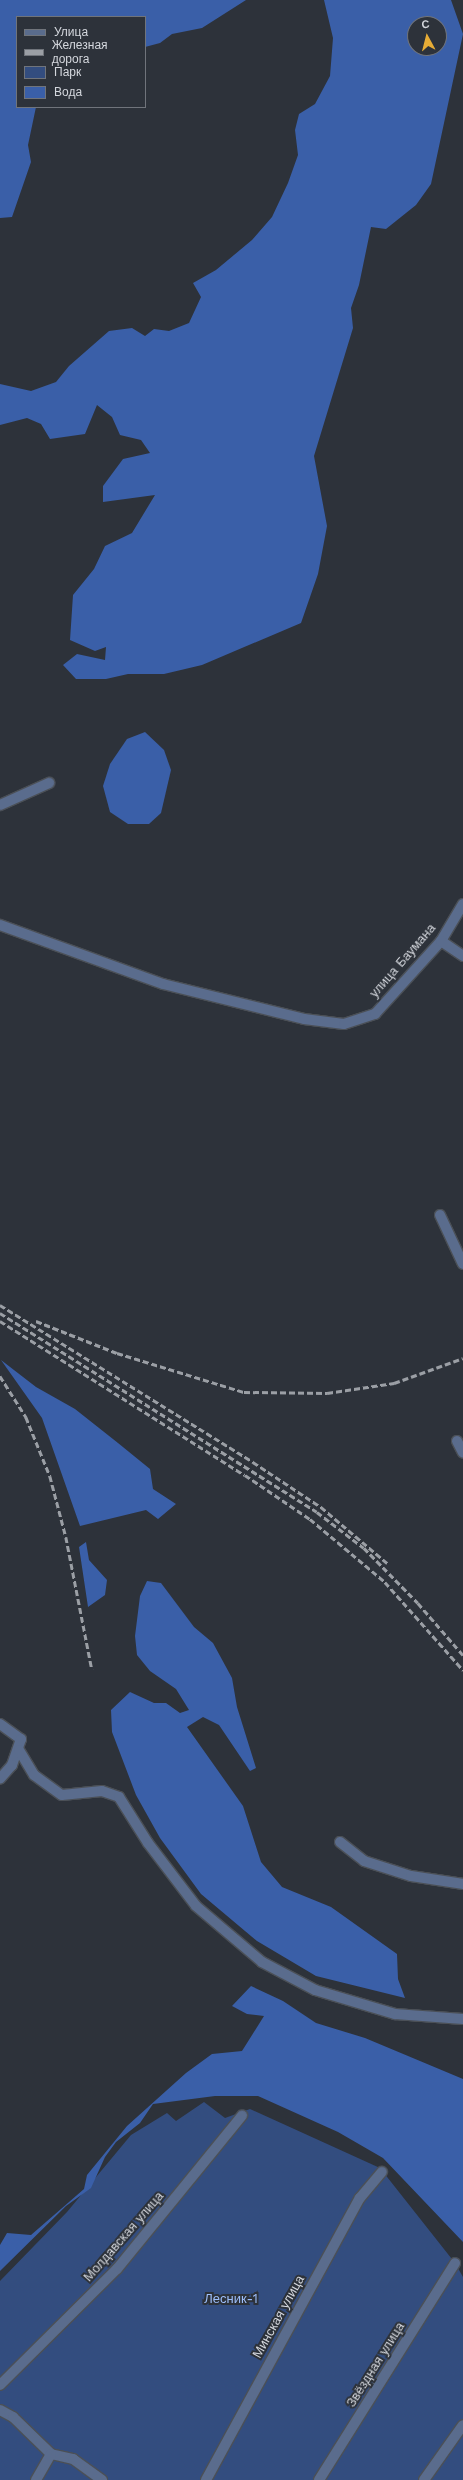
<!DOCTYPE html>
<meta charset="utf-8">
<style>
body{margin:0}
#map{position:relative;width:463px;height:2480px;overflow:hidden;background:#2d323a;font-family:"Work Sans",sans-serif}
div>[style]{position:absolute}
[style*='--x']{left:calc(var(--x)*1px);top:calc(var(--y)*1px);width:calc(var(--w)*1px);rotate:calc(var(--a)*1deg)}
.green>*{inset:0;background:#334d7f}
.water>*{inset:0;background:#3a5fa8}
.roads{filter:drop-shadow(1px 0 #4b5057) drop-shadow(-1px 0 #4b5057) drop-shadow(0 1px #4b5057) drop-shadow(0 -1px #4b5057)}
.minor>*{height:10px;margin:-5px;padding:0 5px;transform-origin:5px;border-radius:5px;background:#5a6c8d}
.rail>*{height:2.5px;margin-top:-1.25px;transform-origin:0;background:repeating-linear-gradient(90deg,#9b9fa5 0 6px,transparent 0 9px)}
span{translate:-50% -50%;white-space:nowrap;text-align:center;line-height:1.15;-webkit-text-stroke:4px #2d323a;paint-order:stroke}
.street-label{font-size:13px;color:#d4d7dd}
.park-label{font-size:13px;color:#9ebffb}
.legend{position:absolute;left:16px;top:16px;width:130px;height:92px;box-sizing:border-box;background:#2d323a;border:1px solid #70747b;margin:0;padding:5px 7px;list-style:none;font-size:12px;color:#d4d7dd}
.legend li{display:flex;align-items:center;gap:8px;height:20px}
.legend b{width:20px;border:1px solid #70747b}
.north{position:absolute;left:407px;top:16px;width:40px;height:40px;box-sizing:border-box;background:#2d323a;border:1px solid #70747b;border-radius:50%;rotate:353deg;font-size:11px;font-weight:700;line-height:16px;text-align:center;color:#d4d7dd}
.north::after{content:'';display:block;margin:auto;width:14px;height:18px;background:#e6ac36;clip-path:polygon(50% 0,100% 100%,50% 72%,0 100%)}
</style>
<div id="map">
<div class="green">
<i style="clip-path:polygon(204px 2102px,225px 2118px,250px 2109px,380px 2168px,455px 2263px,463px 2277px,463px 2480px,0 2480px,0 2281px,67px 2212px,131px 2135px,167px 2113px,176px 2121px)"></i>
</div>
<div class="water">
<i style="clip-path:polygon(0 0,246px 0,202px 28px,172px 34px,160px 43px,145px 47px,145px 17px,17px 17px,17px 107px,36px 107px,28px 145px,31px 162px,12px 217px,0 218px)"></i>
<i style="clip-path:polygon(evenodd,324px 0,451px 0,463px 34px,431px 184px,416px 205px,386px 229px,371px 227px,359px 285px,351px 308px,353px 328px,314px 456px,327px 526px,318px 574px,301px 623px,202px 665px,164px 674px,128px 674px,106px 679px,76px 679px,63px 665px,77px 654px,105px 660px,106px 647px,95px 651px,70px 640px,73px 595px,94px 569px,105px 546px,132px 533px,155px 495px,103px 502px,103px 486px,123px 459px,150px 453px,141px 440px,120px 435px,112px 417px,97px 405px,85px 434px,50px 439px,41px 424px,27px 418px,0 425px,0 384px,31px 391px,56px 382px,69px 366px,109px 331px,132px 328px,145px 336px,154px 329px,169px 331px,189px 323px,201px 297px,193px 283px,216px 270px,252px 240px,272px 217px,288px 183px,298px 155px,295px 130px,299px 114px,315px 104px,330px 76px,333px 38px,324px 0,415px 24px,439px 24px,439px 48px,415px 48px,415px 24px)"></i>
<i style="clip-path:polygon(145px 732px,164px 750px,171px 770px,161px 813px,149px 824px,128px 824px,110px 812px,103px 786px,110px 764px,127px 739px)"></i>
<i style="clip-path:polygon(1px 1360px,36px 1387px,75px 1409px,118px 1443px,150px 1469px,153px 1489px,176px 1504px,158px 1519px,146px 1510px,80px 1526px,42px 1418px)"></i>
<i style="clip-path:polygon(86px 1542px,89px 1560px,107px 1580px,105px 1595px,88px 1607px,79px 1547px)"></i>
<i style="clip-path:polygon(147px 1581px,161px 1583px,194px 1627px,213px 1643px,232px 1678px,237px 1707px,256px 1768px,250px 1771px,219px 1725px,203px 1717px,187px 1727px,243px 1806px,261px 1862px,282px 1887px,331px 1907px,397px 1954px,398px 1979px,405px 1998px,316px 1976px,257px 1941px,201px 1894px,160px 1838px,136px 1795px,112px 1732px,111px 1710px,130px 1692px,154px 1703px,166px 1703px,180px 1713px,189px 1710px,176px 1689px,150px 1671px,137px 1655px,135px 1636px,140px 1596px)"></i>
<i style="clip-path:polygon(251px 1986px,283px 2001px,316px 2023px,365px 2038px,463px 2079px,463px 2242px,383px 2158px,338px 2132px,258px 2096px,215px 2096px,153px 2104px,140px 2123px,116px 2142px,105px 2157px,91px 2188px,66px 2206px,0 2271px,0 2245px,7px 2233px,31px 2235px,84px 2189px,87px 2175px,127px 2126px,186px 2073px,212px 2054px,242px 2051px,264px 2016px,247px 2014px,232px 2006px)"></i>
</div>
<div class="roads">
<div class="minor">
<i style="--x:0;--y:805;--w:54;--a:-24.2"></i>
<i style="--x:0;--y:925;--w:173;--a:19.9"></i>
<i style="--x:163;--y:984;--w:145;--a:13.9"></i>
<i style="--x:304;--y:1019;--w:40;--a:7.1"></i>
<i style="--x:344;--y:1024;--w:33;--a:-18"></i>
<i style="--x:375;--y:1014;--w:98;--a:-47.9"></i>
<i style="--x:441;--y:941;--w:43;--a:-59.3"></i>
<i style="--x:441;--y:941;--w:27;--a:34"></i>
<i style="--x:440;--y:1215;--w:54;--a:64.9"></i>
<i style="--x:457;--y:1441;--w:13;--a:63"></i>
<i style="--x:0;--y:1724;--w:26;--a:36"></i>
<i style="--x:21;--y:1739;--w:28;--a:109"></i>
<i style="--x:12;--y:1765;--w:18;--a:131"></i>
<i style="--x:19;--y:1750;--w:29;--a:59"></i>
<i style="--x:34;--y:1775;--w:34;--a:36"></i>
<i style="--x:62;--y:1795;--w:40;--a:-5.7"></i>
<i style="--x:102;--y:1791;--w:18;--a:19"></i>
<i style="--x:119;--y:1797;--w:54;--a:57.8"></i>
<i style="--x:148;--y:1843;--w:79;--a:52.7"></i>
<i style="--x:196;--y:1906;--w:87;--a:40.3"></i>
<i style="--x:262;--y:1962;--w:60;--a:27.8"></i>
<i style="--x:315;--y:1990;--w:84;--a:16.7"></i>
<i style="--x:395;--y:2014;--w:68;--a:4.2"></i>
<i style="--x:340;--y:1842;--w:31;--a:38"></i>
<i style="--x:364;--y:1861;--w:49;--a:17.7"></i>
<i style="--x:411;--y:1876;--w:53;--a:8.7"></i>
<i style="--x:0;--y:2385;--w:165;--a:-44.8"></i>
<i style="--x:117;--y:2269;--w:198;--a:-50.8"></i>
<i style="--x:0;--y:2410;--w:15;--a:28"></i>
<i style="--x:13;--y:2417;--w:53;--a:44.2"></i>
<i style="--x:51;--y:2454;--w:23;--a:13"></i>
<i style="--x:73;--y:2459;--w:36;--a:36"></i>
<i style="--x:36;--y:2480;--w:30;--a:-60"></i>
<i style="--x:206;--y:2480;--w:321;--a:-61.4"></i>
<i style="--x:360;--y:2198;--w:34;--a:-50"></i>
<i style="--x:319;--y:2480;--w:256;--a:-57.9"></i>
<i style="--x:424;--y:2480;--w:67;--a:-54.7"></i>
</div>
</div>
<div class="rail">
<i style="--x:0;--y:1305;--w:298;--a:31.8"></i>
<i style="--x:253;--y:1462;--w:82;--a:33.5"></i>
<i style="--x:321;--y:1507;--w:87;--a:40.3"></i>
<i style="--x:0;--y:1313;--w:374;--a:32.1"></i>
<i style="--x:317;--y:1512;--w:59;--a:37.5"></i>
<i style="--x:364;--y:1548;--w:77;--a:45.5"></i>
<i style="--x:418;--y:1603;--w:69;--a:49.1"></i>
<i style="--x:0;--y:1321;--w:289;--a:32.2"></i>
<i style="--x:245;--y:1475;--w:78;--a:34.1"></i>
<i style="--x:310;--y:1519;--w:98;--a:40"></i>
<i style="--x:385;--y:1582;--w:118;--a:48.4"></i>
<i style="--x:36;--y:1321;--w:87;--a:21.6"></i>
<i style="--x:117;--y:1353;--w:133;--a:17.1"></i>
<i style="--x:244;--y:1392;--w:83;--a:0.7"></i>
<i style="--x:327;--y:1393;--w:68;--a:-8.5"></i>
<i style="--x:394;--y:1383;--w:73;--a:-19.9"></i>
<i style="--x:0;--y:1376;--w:49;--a:57.6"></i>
<i style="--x:26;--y:1417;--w:64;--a:67.9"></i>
<i style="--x:50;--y:1476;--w:63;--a:75.3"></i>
<i style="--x:66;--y:1537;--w:135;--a:78.9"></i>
</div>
<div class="street-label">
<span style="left:403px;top:961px;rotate:-49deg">улица Баумана</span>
<span style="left:124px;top:2237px;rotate:-49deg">Молдавская улица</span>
<span style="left:279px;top:2317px;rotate:-61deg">Минская улица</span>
<span style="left:376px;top:2365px;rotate:-58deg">Звёздная улица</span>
</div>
<div class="park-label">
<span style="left:231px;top:2299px">Лесник-1</span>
</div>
<ul class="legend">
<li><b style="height:5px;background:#5a6c8d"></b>Улица</li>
<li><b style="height:5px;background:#9b9fa5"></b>Железная дорога</li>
<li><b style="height:11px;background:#334d7f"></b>Парк</li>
<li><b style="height:11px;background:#3a5fa8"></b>Вода</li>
</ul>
<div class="north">С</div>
</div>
